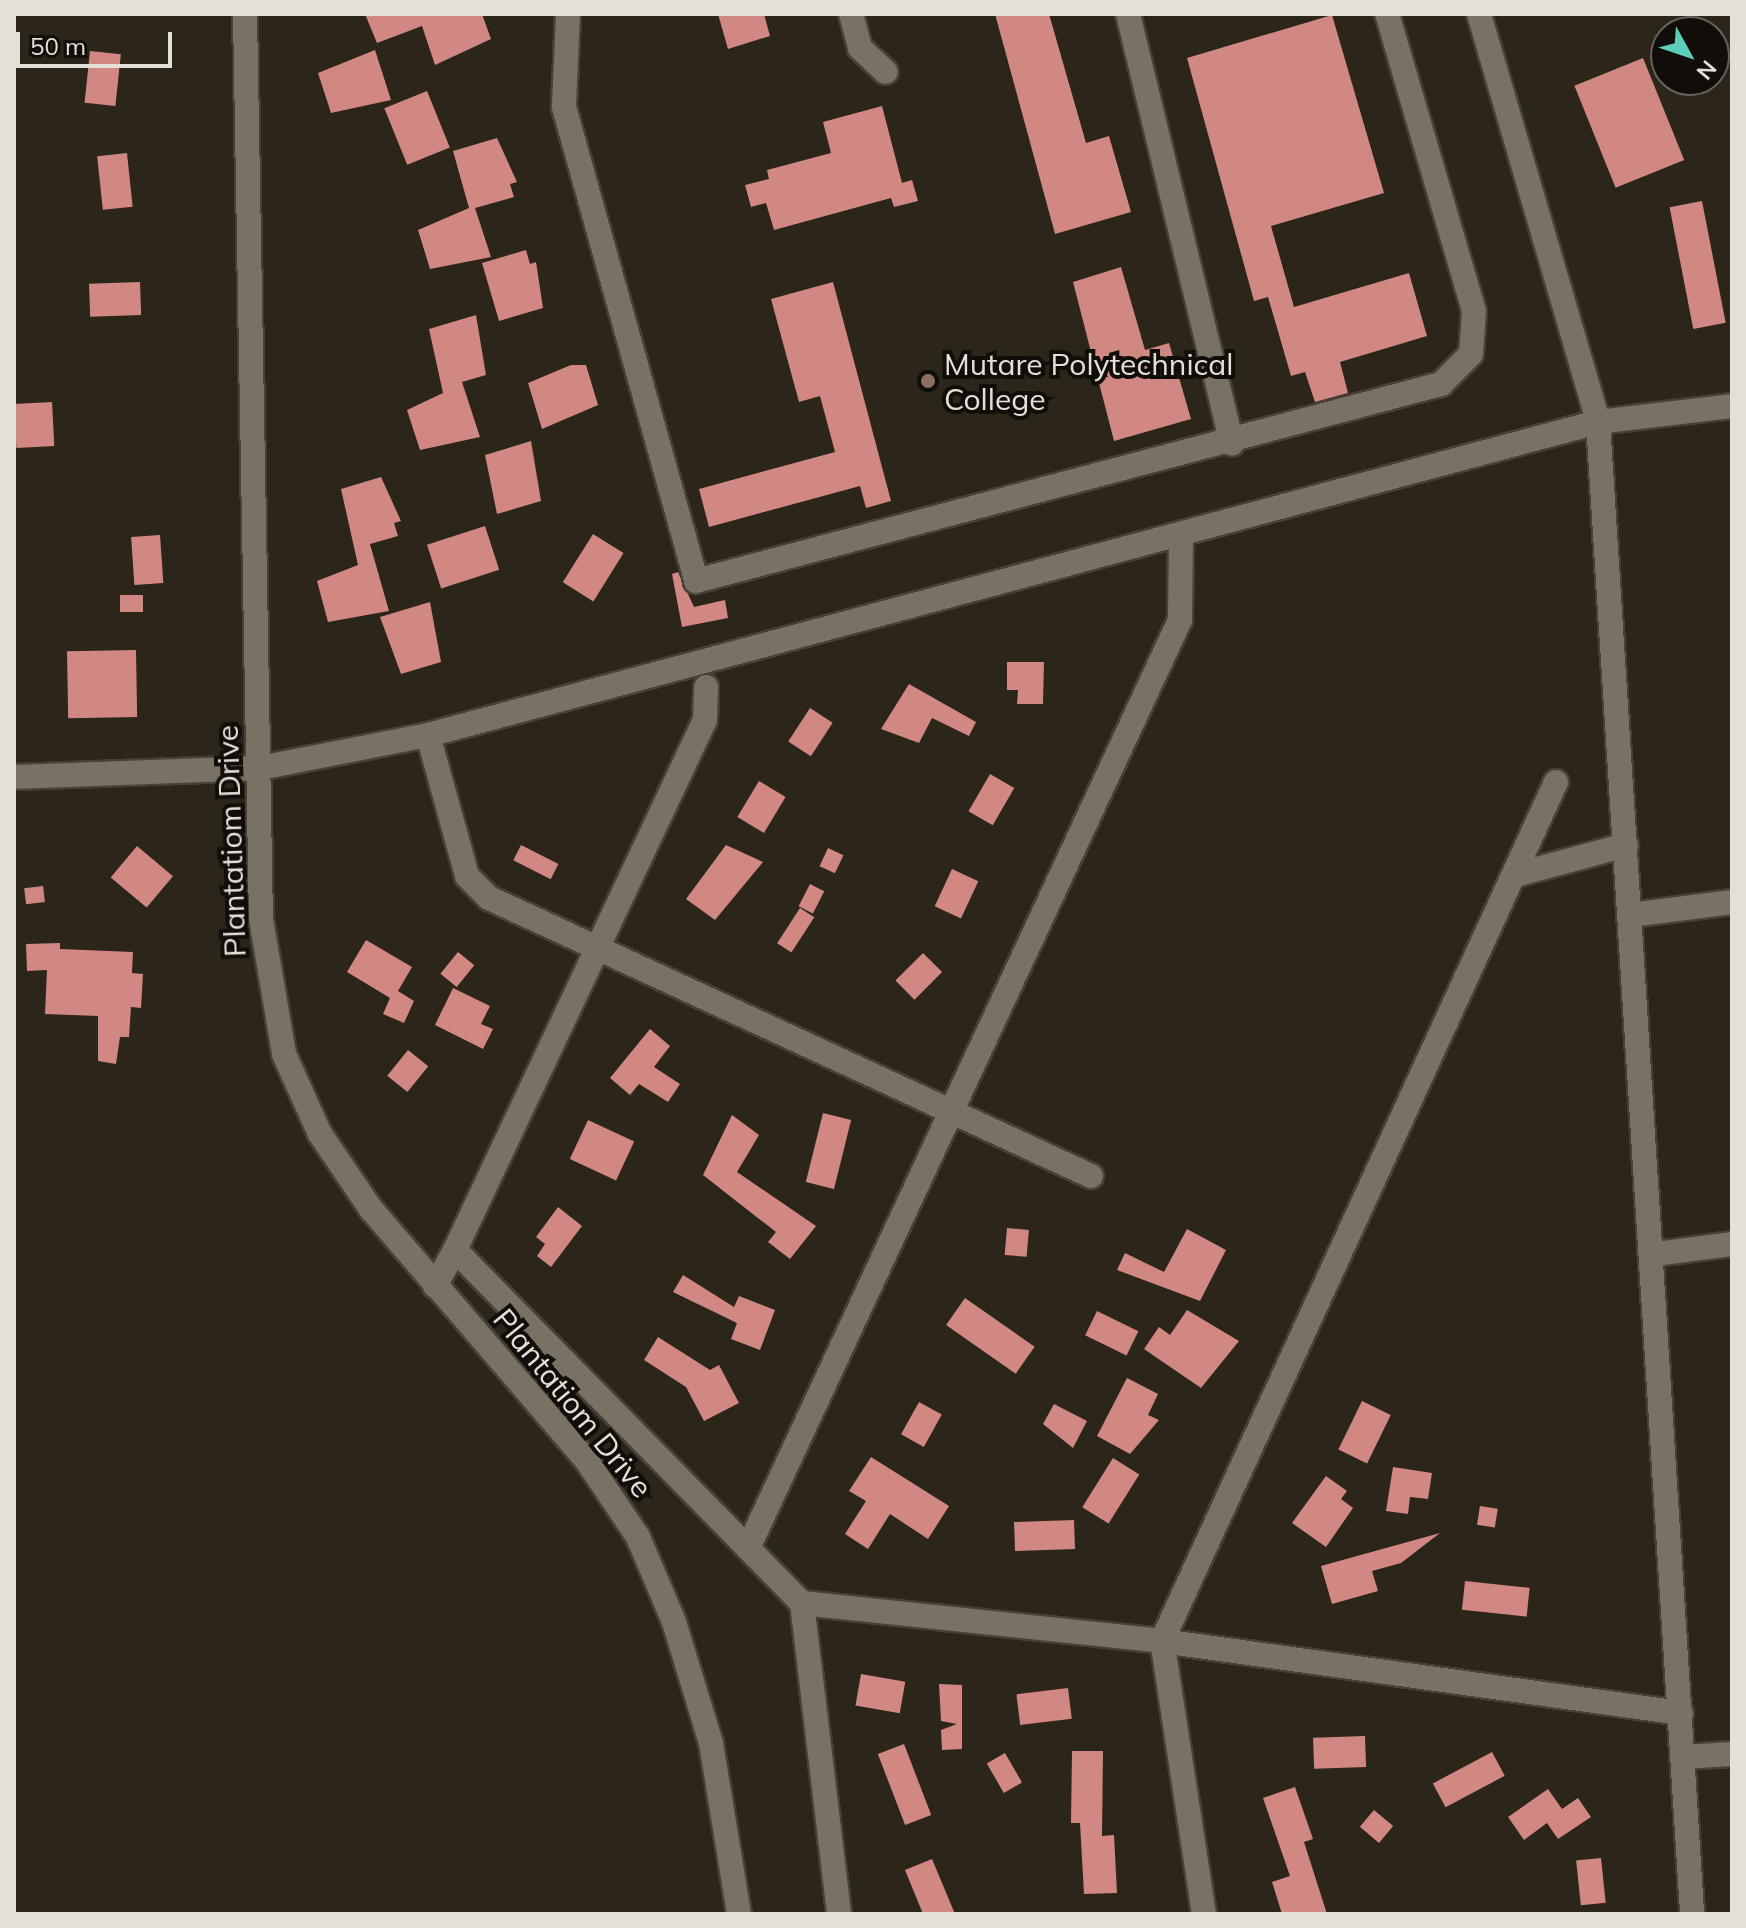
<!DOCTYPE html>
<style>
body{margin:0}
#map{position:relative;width:1746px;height:1928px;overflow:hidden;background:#2b251a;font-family:Mulish,sans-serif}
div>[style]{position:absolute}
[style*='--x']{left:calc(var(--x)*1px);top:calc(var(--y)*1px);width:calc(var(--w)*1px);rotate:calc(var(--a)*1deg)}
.building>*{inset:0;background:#d28882;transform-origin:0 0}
.roads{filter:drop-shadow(2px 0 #464038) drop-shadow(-2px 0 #464038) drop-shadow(0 2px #464038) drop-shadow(0 -2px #464038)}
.minor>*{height:24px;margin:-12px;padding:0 12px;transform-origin:12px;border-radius:12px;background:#7a7165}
.dots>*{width:22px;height:22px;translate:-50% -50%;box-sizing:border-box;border:4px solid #110e0a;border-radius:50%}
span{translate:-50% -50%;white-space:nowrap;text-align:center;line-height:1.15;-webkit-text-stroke:8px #110e0a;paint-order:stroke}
.poi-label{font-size:30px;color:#e4e0d9}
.left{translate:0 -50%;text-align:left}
.street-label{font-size:30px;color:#e4e0d9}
.frame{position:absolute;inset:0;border:16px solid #e4e0d9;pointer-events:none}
.north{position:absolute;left:1650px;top:16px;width:80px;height:80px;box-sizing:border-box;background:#110e0a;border:2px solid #65625d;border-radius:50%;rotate:130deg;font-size:22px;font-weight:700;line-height:32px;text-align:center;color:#e4e0d9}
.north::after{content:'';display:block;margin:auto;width:28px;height:36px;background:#5dceb9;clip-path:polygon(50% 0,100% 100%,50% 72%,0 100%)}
.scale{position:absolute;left:16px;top:32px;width:156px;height:36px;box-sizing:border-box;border:4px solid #e4e0d9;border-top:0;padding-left:10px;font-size:24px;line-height:28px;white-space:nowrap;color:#e4e0d9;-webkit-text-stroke:6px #110e0a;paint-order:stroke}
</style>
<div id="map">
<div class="building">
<i style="clip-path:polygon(365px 14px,482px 14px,491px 39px,435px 65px,422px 26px,377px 43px)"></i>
<i style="clip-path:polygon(718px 14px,764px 14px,770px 36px,728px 49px)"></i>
<i style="clip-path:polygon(995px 14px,1049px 14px,1086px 143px,1109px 136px,1131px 212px,1055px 234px)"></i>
<i style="clip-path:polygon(1332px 15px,1384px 193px,1271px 226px,1294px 307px,1409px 273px,1427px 336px,1340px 362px,1348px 393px,1315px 402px,1305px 372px,1291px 376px,1268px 297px,1254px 301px,1187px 58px)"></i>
<i style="clip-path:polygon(375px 50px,391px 100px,331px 113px,318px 73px)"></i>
<i style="left:90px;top:51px;width:31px;height:52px;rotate:6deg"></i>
<i style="left:1643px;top:58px;width:110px;height:74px;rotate:68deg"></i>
<i style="left:427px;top:91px;width:61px;height:46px;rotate:68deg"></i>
<i style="clip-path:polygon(882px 106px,902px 183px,912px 180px,918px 201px,894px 207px,891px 198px,774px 230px,766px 203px,751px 207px,745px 185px,769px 179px,767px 170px,831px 153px,823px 122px)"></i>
<i style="clip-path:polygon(497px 138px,517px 182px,510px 184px,514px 197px,475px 208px,491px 257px,430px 269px,418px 230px,469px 208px,453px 151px)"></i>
<i style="left:127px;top:153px;width:54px;height:30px;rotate:84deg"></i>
<i style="left:1702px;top:201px;width:124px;height:33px;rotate:79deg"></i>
<i style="clip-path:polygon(526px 250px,530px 264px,536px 262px,543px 308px,499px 321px,482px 263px)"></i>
<i style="clip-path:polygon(1121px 267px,1145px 350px,1169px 343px,1191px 419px,1114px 441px,1073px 282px)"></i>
<i style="left:140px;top:282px;width:33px;height:51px;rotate:88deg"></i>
<i style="clip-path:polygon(833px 282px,891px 501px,866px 508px,860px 486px,709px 527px,699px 489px,835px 452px,820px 396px,799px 402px,771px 299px)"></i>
<i style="clip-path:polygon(476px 315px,486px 375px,462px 382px,480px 437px,420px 450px,407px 410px,443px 393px,429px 329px)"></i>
<i style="clip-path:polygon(571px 365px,586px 365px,598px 405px,542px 429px,528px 383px)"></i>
<i style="left:52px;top:402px;width:44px;height:38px;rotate:87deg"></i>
<i style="clip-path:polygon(531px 441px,541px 501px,497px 514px,485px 455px)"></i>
<i style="clip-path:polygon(381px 477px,401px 521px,394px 523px,398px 536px,370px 544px,389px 611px,328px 622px,317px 581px,358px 565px,341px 489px)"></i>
<i style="left:485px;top:526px;width:46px;height:61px;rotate:72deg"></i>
<i style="left:593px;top:534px;width:36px;height:57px;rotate:32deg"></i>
<i style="left:160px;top:535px;width:48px;height:29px;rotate:86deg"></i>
<i style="clip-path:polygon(678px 572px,694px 607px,725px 600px,728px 618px,682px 627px,672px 574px)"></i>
<i style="left:120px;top:595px;width:23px;height:17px"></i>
<i style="clip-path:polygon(430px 602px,441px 662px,401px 674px,380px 617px)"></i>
<i style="left:136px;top:650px;width:67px;height:69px;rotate:89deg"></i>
<i style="clip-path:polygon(1007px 662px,1044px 662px,1043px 704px,1017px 704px,1018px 690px,1007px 690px)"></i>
<i style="clip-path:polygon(909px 684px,976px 722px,969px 736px,932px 718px,919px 743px,881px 729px)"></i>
<i style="left:810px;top:708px;width:27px;height:40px;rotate:33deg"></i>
<i style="left:990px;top:774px;width:28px;height:43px;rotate:30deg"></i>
<i style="left:759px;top:781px;width:31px;height:42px;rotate:31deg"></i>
<i style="left:521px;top:845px;width:42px;height:17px;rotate:27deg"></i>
<i style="clip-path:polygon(726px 845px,763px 862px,715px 920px,686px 899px)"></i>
<i style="left:137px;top:846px;width:47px;height:41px;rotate:40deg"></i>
<i style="left:828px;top:848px;width:17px;height:20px;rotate:25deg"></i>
<i style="left:952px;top:869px;width:29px;height:41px;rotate:25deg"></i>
<i style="left:810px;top:884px;width:16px;height:25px;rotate:27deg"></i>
<i style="left:43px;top:886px;width:16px;height:19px;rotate:83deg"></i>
<i style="left:800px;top:908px;width:17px;height:42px;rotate:33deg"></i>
<i style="clip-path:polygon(366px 940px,412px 967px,398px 991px,414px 1001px,404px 1023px,383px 1014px,390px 998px,347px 972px)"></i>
<i style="clip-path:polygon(60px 943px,60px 949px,133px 952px,132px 973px,143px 974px,141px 1008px,131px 1007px,129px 1037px,120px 1037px,116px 1064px,98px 1061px,98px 1016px,45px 1014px,47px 970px,27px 971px,26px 944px)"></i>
<i style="left:458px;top:952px;width:21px;height:28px;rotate:39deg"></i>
<i style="left:923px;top:953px;width:27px;height:39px;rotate:45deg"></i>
<i style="clip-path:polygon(453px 988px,490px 1006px,481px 1024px,493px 1029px,483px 1049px,435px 1025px)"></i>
<i style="clip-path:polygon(650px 1029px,670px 1046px,654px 1067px,680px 1084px,668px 1102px,639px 1084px,630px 1095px,610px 1078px)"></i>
<i style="left:408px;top:1050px;width:26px;height:33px;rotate:39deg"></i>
<i style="left:823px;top:1113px;width:29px;height:71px;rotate:14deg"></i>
<i style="clip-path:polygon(732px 1115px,759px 1135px,737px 1172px,816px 1226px,790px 1259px,768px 1242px,776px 1232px,703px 1175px)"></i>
<i style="left:588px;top:1120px;width:51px;height:43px;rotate:25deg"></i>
<i style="clip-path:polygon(558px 1207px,582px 1226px,551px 1267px,537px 1256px,545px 1244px,536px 1237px)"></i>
<i style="left:1007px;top:1228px;width:22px;height:27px;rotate:5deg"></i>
<i style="clip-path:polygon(1187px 1229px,1226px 1250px,1200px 1301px,1117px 1270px,1125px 1253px,1164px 1272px)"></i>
<i style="clip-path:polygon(683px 1275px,734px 1307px,739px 1296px,775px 1310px,760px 1350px,731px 1339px,737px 1323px,673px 1292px)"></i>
<i style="left:965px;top:1298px;width:85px;height:33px;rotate:35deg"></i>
<i style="clip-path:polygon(1187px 1310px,1239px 1341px,1201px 1388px,1144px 1349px,1159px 1327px,1170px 1335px)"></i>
<i style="left:1097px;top:1311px;width:46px;height:27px;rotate:26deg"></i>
<i style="clip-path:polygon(658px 1337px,710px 1370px,719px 1365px,739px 1403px,704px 1421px,686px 1387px,644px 1360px)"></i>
<i style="clip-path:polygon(1127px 1378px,1158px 1394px,1148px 1415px,1159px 1420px,1130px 1454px,1097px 1436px)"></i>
<i style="left:1362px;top:1401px;width:32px;height:54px;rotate:26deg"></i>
<i style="left:919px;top:1402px;width:26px;height:37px;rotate:29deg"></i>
<i style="clip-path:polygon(1054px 1404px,1087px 1421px,1073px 1448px,1043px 1424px)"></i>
<i style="clip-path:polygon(871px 1457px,949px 1506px,928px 1539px,890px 1514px,868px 1549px,845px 1534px,866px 1501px,849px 1491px)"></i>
<i style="left:1113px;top:1458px;width:31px;height:58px;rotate:32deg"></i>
<i style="clip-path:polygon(1393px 1467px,1432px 1473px,1428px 1499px,1410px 1497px,1408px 1514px,1386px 1511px)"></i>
<i style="clip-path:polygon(1326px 1476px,1347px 1491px,1341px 1499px,1353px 1508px,1326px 1547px,1292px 1523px)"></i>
<i style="left:1480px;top:1506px;width:18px;height:19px;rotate:9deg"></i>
<i style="left:1074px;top:1520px;width:29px;height:60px;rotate:88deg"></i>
<i style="clip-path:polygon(1440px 1533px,1401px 1563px,1372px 1571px,1378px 1591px,1332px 1604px,1321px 1566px)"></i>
<i style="left:1465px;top:1581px;width:65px;height:29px;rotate:6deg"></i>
<i style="left:861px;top:1674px;width:45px;height:32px;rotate:10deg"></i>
<i style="clip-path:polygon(939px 1684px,962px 1685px,962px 1749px,942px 1750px,941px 1730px,957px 1724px,941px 1721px)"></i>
<i style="left:1068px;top:1688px;width:31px;height:52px;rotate:83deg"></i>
<i style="left:1365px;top:1736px;width:31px;height:52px;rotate:88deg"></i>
<i style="left:904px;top:1744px;width:76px;height:28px;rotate:69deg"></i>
<i style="clip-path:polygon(1072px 1751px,1103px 1751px,1102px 1836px,1114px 1835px,1117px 1893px,1084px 1894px,1080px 1823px,1071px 1823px)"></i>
<i style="left:1492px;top:1752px;width:27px;height:67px;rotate:62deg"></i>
<i style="left:1005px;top:1753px;width:34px;height:21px;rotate:60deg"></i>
<i style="clip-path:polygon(1295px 1787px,1313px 1839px,1304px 1842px,1327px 1914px,1282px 1914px,1272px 1882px,1290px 1876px,1263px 1798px)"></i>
<i style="clip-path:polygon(1548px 1789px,1562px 1809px,1578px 1798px,1591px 1817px,1558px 1839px,1547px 1823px,1524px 1840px,1508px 1817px)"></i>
<i style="left:1374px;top:1810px;width:25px;height:22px;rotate:40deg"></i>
<i style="left:1601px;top:1858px;width:45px;height:25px;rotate:84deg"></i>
<i style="clip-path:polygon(932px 1859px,955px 1914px,923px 1914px,905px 1870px)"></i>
</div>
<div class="roads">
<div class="minor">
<i style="--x:245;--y:14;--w:905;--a:88.99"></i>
<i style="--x:261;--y:919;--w:137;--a:80.3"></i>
<i style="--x:284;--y:1054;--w:88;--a:65.8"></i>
<i style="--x:320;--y:1134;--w:91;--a:55.8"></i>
<i style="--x:371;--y:1209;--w:332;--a:49.4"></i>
<i style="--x:587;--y:1461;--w:92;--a:56.1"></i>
<i style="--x:638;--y:1537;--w:92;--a:67"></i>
<i style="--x:674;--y:1622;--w:127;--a:73"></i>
<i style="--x:711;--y:1743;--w:173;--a:80.7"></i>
<i style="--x:568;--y:14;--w:93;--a:92.5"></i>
<i style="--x:564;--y:107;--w:492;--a:74.4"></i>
<i style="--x:696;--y:581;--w:771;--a:-14.81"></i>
<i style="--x:1441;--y:384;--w:42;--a:-45"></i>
<i style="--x:1471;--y:354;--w:43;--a:-86"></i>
<i style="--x:1474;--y:311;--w:309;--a:-106.3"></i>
<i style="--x:851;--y:14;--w:35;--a:75"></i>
<i style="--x:860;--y:48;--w:35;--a:43"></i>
<i style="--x:1128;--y:14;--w:442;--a:76.4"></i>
<i style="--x:1479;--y:14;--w:425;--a:73.7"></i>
<i style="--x:1598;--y:422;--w:1495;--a:86.39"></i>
<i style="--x:428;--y:735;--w:146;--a:74.5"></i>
<i style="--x:467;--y:876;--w:31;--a:45"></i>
<i style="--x:489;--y:898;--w:663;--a:24.79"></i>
<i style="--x:14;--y:777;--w:246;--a:-2.1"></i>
<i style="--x:260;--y:768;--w:171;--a:-11.1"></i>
<i style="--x:428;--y:735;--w:1211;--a:-14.98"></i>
<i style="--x:1598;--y:422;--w:135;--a:-6.8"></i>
<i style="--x:1515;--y:875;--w:115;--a:-15.1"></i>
<i style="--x:1631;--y:915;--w:102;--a:-7.3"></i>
<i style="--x:455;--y:1250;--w:586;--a:-64.75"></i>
<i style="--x:705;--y:720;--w:33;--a:-88"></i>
<i style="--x:1655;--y:1254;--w:78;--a:-7.4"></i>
<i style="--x:435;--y:1286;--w:41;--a:-60.9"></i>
<i style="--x:455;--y:1250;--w:495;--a:45.5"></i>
<i style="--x:802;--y:1603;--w:313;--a:83.2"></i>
<i style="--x:749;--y:1546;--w:1021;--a:-65.04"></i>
<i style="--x:1180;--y:620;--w:82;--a:-89.3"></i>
<i style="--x:802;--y:1603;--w:362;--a:6"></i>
<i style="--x:1162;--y:1641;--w:524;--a:7.9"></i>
<i style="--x:1683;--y:1757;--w:49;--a:-3.5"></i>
<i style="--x:1204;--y:1914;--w:276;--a:-98.7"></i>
<i style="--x:1162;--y:1641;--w:945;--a:-65.36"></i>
</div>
</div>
<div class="dots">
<i style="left:928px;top:381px;background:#8d6e63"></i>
</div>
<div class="poi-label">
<span class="left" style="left:944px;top:381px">Mutare Polytechnical<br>College</span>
</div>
<div class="street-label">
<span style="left:231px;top:841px;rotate:-92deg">Plantatiom Drive</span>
<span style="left:573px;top:1403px;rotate:51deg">Plantatiom Drive</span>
</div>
<div class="frame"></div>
<div class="north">N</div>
<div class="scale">50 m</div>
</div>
